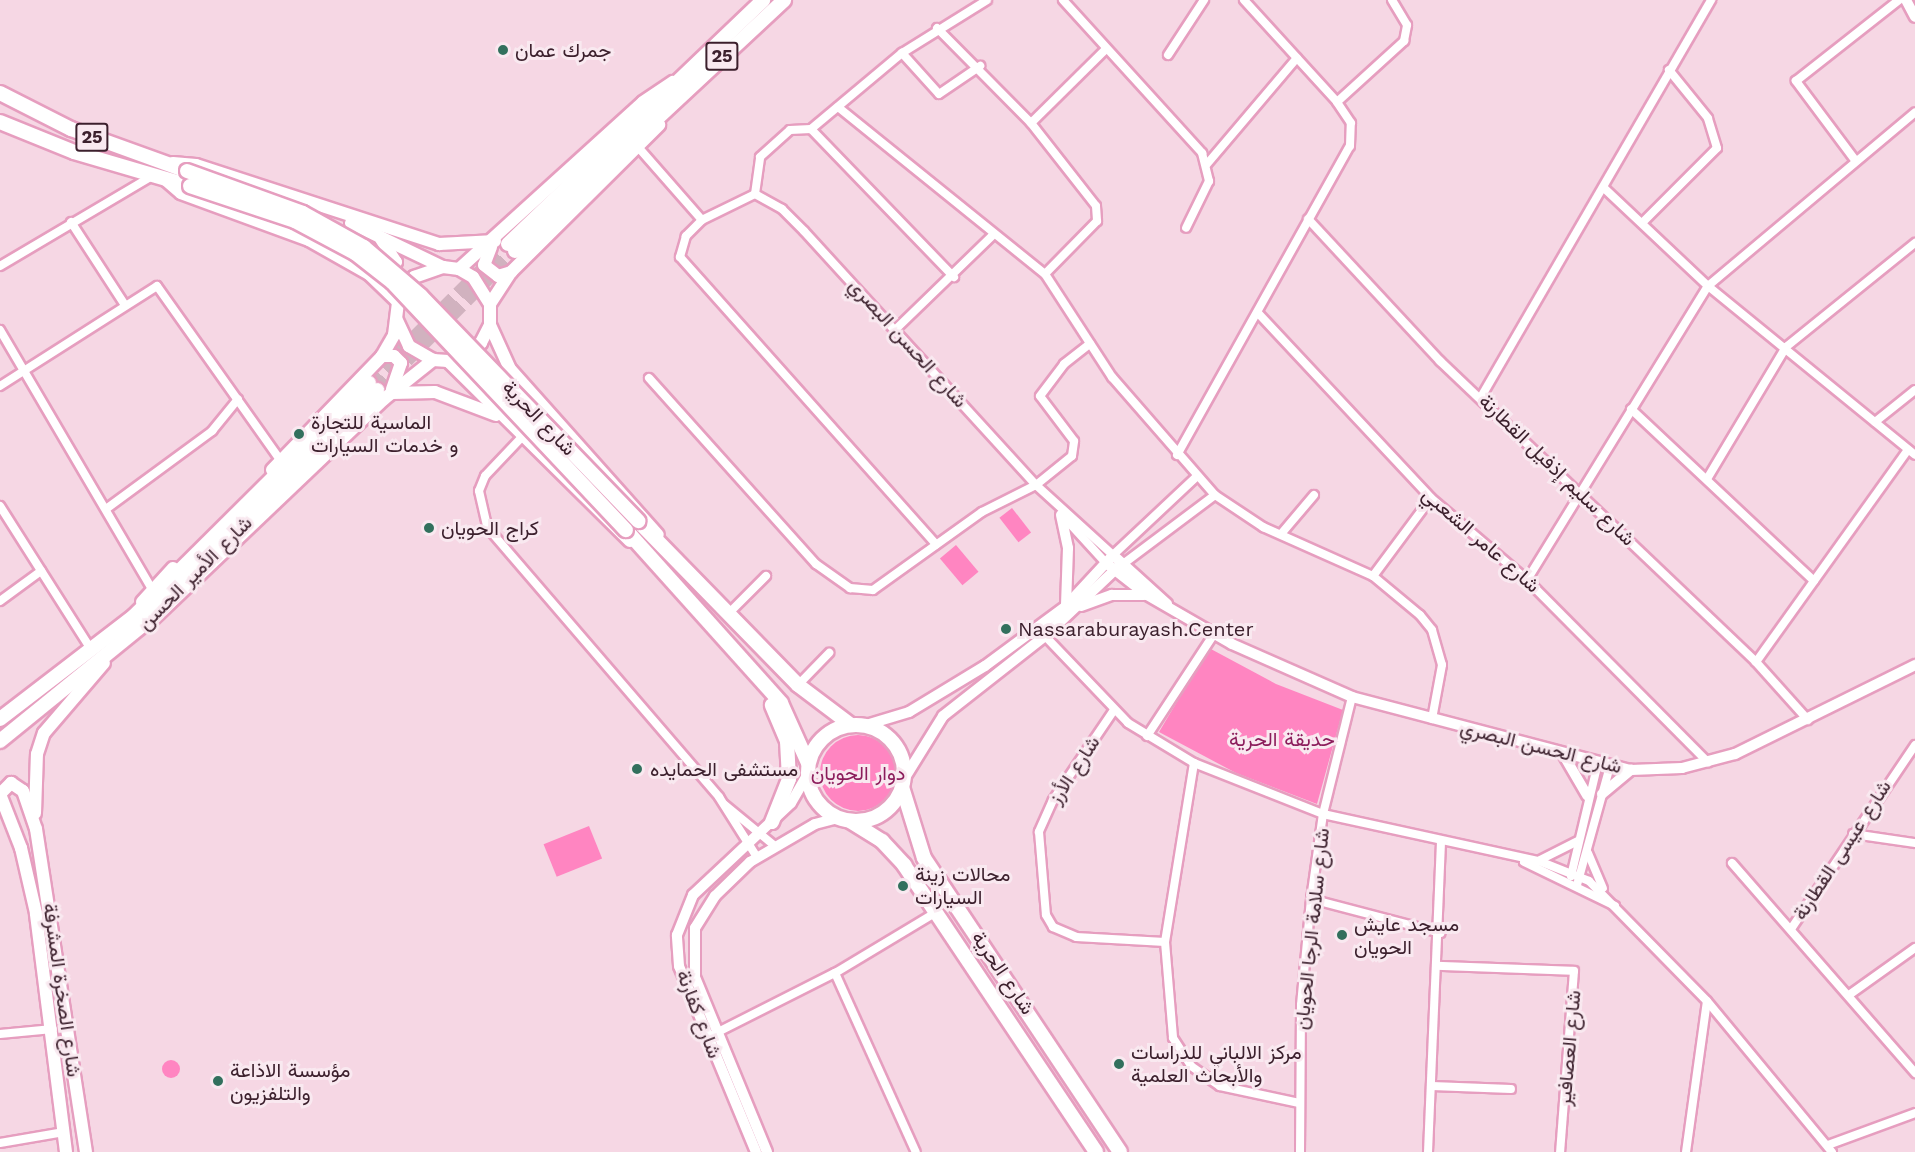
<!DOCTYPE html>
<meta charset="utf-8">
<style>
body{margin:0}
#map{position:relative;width:1915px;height:1152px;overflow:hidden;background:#f6d7e4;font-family:"Work Sans",Vazirmatn,sans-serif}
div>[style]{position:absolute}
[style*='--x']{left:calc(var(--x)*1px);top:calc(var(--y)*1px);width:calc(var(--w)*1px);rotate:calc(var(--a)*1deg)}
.green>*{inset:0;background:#ff85c1;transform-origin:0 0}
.round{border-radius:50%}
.trunk-tunnel>*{height:14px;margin-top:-7px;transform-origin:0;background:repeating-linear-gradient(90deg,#d1b2bf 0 14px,transparent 0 21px)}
.roads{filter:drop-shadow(2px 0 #e69ebf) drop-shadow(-2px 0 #e69ebf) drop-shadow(0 2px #e69ebf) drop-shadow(0 -2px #e69ebf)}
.minor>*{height:8px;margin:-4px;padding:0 4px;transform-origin:4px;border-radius:4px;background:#fff}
.tertiary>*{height:10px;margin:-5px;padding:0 5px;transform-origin:5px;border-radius:5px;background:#fff}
.secondary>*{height:12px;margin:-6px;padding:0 6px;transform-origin:6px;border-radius:6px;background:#fff}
.trunk>*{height:14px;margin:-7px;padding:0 7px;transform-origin:7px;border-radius:7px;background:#fff}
.trunk>.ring{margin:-7px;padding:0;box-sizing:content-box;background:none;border:14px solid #fff;border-radius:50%}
.bridges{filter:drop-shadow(2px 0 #e69ebf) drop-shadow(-2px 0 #e69ebf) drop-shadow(0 2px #e69ebf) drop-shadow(0 -2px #e69ebf)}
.trunk-bridge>*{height:14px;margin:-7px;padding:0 7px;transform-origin:7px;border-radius:7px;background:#fff}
.dots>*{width:16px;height:16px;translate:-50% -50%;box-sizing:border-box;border:3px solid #f9e9f0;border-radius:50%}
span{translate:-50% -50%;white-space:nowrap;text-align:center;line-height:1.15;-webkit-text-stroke:6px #f9e9f0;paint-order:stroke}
.shield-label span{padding:2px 4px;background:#f9e9f0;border:2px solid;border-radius:4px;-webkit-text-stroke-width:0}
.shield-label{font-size:18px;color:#3c202d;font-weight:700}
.poi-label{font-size:20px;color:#3c202d}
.left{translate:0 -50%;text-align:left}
.street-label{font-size:20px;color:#3c202d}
.park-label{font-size:20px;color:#8c1d5c}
</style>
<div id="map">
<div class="green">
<i style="left:1012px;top:508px;width:31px;height:16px;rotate:52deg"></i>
<i style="left:956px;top:545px;width:35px;height:21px;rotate:50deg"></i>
<i style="clip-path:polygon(1209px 648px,1276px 684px,1343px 710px,1317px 804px,1236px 773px,1159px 732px)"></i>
<i class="round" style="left:820px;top:735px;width:76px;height:76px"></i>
<i style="left:589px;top:826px;width:35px;height:49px;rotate:68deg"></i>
<i class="round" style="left:162px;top:1060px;width:18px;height:18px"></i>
</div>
<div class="trunk-tunnel">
<i style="--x:369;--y:383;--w:197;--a:-45"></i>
<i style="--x:377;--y:390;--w:196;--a:-45.2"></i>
</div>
<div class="roads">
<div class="minor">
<i style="--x:1063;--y:0;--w:207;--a:47.7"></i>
<i style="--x:1202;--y:153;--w:29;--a:76"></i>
<i style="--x:1209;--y:181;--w:52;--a:116.1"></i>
<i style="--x:1244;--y:0;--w:138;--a:47.6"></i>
<i style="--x:937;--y:28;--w:134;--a:45.3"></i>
<i style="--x:1031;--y:123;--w:105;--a:51.9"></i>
<i style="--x:1096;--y:206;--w:15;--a:86"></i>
<i style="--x:1097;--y:221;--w:74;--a:134.5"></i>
<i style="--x:902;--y:53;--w:55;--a:47.9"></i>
<i style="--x:939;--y:94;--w:50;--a:-34.3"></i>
<i style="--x:1168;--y:55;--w:66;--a:-56.8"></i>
<i style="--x:838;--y:107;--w:266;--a:38.9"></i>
<i style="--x:1045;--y:274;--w:123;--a:57"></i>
<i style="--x:1112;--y:377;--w:157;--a:48.9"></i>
<i style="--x:1215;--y:495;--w:58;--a:33.7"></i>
<i style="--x:1263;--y:527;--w:120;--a:24"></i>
<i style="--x:1373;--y:576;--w:61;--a:39.7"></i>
<i style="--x:1420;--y:615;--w:19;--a:51"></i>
<i style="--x:1432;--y:630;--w:36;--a:74"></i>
<i style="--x:1442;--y:665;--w:55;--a:100.5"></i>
<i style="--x:1031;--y:123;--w:105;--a:-44.6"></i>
<i style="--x:811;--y:129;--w:119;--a:-39.9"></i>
<i style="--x:902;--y:53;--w:100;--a:-31.9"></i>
<i style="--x:638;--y:147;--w:97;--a:48.8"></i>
<i style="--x:1855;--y:160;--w:99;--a:-126.8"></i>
<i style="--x:1796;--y:81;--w:131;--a:-38.2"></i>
<i style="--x:1207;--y:164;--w:139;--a:-49.7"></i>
<i style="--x:1604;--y:188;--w:143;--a:43.3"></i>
<i style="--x:1708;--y:286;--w:267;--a:39.2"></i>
<i style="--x:755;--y:194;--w:31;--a:29"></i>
<i style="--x:782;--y:209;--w:31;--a:45"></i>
<i style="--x:804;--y:231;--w:344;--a:47.6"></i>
<i style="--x:1036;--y:485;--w:104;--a:42.3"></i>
<i style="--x:1113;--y:555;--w:114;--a:-43.2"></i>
<i style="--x:755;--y:194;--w:59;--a:153.9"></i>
<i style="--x:702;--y:220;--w:23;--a:135"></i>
<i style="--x:686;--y:236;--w:22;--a:106"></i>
<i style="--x:680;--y:257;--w:385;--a:48.3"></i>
<i style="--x:755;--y:194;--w:37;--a:-82"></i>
<i style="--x:760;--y:157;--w:40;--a:-42"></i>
<i style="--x:790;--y:130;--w:21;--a:-3"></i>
<i style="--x:811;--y:129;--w:206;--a:46"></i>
<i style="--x:1308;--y:219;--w:194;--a:47.1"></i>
<i style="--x:1440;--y:361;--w:436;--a:43.6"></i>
<i style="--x:1756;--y:662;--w:78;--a:48.1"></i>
<i style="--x:1644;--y:221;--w:103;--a:-45"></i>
<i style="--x:1717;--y:148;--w:31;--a:-107"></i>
<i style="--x:1708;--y:118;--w:62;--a:-129.1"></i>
<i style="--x:71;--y:222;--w:99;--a:57"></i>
<i style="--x:0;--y:266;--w:177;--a:-30.6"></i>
<i style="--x:1258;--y:313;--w:253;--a:46.9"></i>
<i style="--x:1431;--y:498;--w:126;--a:40.5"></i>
<i style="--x:1527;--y:580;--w:257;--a:45.2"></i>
<i style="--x:897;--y:328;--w:132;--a:-44.1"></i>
<i style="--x:0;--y:330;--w:300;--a:59.6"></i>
<i style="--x:649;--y:378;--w:250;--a:48.1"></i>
<i style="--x:816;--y:564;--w:42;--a:35.2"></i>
<i style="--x:850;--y:588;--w:23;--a:5"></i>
<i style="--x:873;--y:590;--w:134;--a:-35.6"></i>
<i style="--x:982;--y:512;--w:60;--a:-26.6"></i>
<i style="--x:1036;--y:485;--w:46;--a:-38.9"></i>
<i style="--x:1072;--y:456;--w:15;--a:-82"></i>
<i style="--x:1074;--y:441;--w:56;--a:-127.1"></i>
<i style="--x:1040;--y:396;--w:40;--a:-53"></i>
<i style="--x:1064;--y:364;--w:33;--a:-38"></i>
<i style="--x:0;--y:386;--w:186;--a:-32.5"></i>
<i style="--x:157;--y:286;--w:214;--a:54.7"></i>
<i style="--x:1481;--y:397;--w:459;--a:-59.9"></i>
<i style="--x:1631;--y:409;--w:251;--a:43.2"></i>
<i style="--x:1875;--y:422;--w:51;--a:-38.7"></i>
<i style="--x:521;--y:438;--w:52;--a:133.5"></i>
<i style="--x:485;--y:476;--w:16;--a:112"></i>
<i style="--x:479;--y:491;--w:37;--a:77"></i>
<i style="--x:487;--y:527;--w:356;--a:49.3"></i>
<i style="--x:719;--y:797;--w:71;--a:57.7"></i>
<i style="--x:1177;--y:455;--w:354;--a:-60.8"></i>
<i style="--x:1350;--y:146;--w:23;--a:-88"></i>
<i style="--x:1351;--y:123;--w:25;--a:-124"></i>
<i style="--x:1337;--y:102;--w:91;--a:-42.3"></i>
<i style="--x:1404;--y:41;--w:16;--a:-79"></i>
<i style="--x:1407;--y:25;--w:29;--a:-121"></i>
<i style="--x:1707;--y:479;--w:154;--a:-59.1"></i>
<i style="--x:1786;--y:347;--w:166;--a:-38.9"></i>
<i style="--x:0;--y:506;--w:172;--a:57.6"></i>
<i style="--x:106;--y:509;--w:132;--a:-36.3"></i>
<i style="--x:212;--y:431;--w:41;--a:-50.9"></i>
<i style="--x:1062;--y:515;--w:65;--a:47.5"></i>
<i style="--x:1281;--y:534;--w:51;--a:-49.8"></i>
<i style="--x:1123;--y:564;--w:115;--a:-36.9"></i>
<i style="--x:1373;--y:576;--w:97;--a:-53.4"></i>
<i style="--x:1527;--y:580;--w:345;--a:-58.4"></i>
<i style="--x:1708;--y:286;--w:270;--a:-40"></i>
<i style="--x:0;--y:601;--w:51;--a:-36.2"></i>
<i style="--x:730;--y:612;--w:51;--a:-45"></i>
<i style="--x:1045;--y:636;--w:120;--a:46.3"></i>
<i style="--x:1128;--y:723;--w:77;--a:31.2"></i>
<i style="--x:1194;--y:763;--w:139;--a:21.6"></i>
<i style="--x:1323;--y:814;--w:221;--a:12.3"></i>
<i style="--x:1539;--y:861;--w:54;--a:21.8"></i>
<i style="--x:1589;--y:881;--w:168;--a:45.5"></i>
<i style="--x:1707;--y:1001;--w:196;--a:50.4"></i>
<i style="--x:1756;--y:662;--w:261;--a:-54.4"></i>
<i style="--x:798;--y:685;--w:45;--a:-45.9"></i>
<i style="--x:1114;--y:710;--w:109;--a:124.1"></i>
<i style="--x:1053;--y:800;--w:35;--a:114"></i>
<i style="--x:1039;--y:832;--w:83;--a:85.2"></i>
<i style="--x:1046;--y:915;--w:14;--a:60"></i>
<i style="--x:1053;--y:927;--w:25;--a:23"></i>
<i style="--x:1076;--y:937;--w:89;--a:3.2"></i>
<i style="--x:1147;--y:736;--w:122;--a:-56.7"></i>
<i style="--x:1194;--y:763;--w:181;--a:99.2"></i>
<i style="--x:1165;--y:942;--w:96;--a:85.2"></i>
<i style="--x:1173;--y:1038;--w:33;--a:57"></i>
<i style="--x:1191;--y:1066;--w:35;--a:35"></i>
<i style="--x:1220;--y:1086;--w:81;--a:12.1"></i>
<i style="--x:725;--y:805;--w:65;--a:39.4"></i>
<i style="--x:1853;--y:834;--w:63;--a:8.3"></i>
<i style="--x:1588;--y:853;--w:38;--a:67"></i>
<i style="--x:1540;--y:860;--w:42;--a:-26.6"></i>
<i style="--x:1524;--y:862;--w:101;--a:25.8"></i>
<i style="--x:1732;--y:863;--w:279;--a:48.9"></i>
<i style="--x:1571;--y:876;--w:116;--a:-76.6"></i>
<i style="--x:1577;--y:885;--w:123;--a:-74.5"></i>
<i style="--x:1311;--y:899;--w:134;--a:14.7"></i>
<i style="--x:1791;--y:929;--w:222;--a:-56"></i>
<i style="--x:1440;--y:966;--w:134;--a:2.1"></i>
<i style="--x:1574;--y:971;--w:182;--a:94.4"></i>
<i style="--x:835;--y:973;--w:196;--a:65.7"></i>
<i style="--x:1849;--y:995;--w:81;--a:-35.5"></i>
<i style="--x:0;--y:1034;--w:53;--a:-5.4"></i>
<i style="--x:714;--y:1034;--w:136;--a:-26.8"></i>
<i style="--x:835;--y:973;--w:120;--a:-31"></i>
<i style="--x:1432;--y:1086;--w:79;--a:2.2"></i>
<i style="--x:0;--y:1143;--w:65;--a:-9.8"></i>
<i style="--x:1828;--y:1145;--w:93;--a:-20.2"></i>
<i style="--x:1300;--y:1152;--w:147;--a:-89.6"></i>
<i style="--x:1301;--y:1005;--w:106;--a:-84.6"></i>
<i style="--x:1311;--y:899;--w:86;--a:-82"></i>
<i style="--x:1323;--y:814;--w:121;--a:-76.1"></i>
<i style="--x:1428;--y:1152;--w:309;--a:-87.6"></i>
<i style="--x:1686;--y:1152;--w:152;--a:-82.1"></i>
</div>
<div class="tertiary">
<i style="--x:1906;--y:0;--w:19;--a:62"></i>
<i style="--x:1061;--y:515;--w:34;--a:78"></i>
<i style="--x:1068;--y:548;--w:58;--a:92"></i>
<i style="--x:1106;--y:563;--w:52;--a:38"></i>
<i style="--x:1147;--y:595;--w:98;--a:30"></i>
<i style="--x:1232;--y:644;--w:131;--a:23.8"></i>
<i style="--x:1352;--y:697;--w:288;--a:14.7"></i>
<i style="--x:1631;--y:770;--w:51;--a:-2.2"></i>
<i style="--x:1682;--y:768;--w:55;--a:-14.8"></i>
<i style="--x:1735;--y:754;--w:201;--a:-26.3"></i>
<i style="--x:1081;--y:606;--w:33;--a:-20"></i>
<i style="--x:1112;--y:595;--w:32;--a:0"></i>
<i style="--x:866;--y:725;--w:45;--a:-16.8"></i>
<i style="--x:909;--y:712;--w:89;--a:-31.2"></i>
<i style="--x:985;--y:666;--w:101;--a:-36.5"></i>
<i style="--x:1066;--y:606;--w:69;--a:-47.3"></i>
<i style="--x:1113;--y:555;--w:73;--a:42.2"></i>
<i style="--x:1563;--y:754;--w:48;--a:59.7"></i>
<i style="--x:904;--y:779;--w:74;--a:-58.2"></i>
<i style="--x:943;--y:716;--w:130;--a:-38.1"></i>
<i style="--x:1045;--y:636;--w:100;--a:-43.4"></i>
<i style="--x:1602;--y:794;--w:38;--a:-40"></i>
<i style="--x:756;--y:1152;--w:201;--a:-112.5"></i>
<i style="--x:679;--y:966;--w:31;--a:-94"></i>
<i style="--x:677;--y:935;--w:43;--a:-68.2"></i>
<i style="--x:693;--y:895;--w:134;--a:-43.2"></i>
<i style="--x:791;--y:803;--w:32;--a:-60"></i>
<i style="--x:767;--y:1152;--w:189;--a:-112.4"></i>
<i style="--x:695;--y:977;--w:49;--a:-90"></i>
<i style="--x:695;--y:928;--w:38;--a:-58"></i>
<i style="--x:715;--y:896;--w:49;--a:-44.2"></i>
<i style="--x:750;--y:862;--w:75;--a:-30.3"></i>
<i style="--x:815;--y:824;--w:23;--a:-15"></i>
</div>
<div class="secondary">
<i style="--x:173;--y:163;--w:23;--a:5"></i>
<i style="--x:196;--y:165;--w:256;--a:18"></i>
<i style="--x:439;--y:244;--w:56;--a:-3.1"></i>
<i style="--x:167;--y:181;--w:18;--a:41"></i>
<i style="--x:181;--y:193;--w:136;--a:20.2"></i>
<i style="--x:309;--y:240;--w:69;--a:29.5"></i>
<i style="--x:369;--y:274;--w:40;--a:44"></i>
<i style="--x:351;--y:223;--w:102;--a:25.6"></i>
<i style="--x:381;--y:239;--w:27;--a:57"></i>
<i style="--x:396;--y:262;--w:18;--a:119"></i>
<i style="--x:491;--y:247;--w:19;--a:111"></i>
<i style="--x:484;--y:265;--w:18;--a:38"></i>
<i style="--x:498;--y:276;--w:14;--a:-17"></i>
<i style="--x:459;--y:269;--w:248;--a:-42.2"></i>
<i style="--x:643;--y:102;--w:36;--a:-34"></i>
<i style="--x:490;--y:304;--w:38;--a:-57"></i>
<i style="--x:511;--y:272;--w:209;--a:-44.8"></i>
<i style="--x:490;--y:325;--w:48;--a:65.6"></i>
<i style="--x:510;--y:369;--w:222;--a:48.3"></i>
<i style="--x:382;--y:356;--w:12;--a:0"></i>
<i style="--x:394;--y:356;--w:10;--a:45"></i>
<i style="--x:401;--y:363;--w:28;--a:109"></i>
<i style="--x:448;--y:361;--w:256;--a:44.7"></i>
<i style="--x:392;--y:393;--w:43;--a:-1.3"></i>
<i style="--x:435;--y:392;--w:65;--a:20.7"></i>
<i style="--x:272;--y:470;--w:158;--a:-46"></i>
<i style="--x:382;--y:356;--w:24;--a:-60"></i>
<i style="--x:394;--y:335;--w:33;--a:-83"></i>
<i style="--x:398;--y:302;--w:30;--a:-57"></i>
<i style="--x:414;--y:277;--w:31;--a:-19"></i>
<i style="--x:443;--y:267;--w:16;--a:7"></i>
<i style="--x:459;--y:269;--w:16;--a:30"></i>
<i style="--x:473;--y:277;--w:32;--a:58"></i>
<i style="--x:490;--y:304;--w:21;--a:90"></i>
<i style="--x:490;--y:325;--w:20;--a:117"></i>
<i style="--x:481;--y:343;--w:38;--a:151"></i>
<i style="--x:448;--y:361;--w:15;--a:-176"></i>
<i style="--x:433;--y:360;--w:28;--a:-150"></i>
<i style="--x:409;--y:346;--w:29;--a:-115"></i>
<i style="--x:142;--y:602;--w:46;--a:-47.6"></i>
<i style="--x:152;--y:620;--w:320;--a:-43.6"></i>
<i style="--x:384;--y:399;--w:63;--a:-38.5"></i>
<i style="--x:35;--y:813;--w:59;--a:-88.1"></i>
<i style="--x:37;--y:754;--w:22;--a:-72"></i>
<i style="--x:44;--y:733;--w:92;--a:-49.4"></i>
<i style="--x:66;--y:1152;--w:241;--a:-97.2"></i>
<i style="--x:36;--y:913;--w:67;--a:-103"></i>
<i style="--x:21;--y:848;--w:58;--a:-111.3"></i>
<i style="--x:0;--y:794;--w:16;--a:-45"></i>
<i style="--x:11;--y:783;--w:14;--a:34"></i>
<i style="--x:23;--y:791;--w:40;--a:71.1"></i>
<i style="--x:36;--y:829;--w:327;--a:81.2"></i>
</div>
<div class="trunk">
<i style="--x:0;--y:93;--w:80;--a:26.9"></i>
<i style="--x:71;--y:129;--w:123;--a:19.9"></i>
<i style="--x:0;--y:122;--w:80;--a:22.1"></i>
<i style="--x:74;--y:152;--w:121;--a:16.3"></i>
<i style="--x:508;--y:244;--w:353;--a:-43.7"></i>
<i style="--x:515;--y:251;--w:368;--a:-43"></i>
<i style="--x:638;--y:521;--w:229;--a:45.7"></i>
<i style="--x:798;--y:685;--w:66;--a:37"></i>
<i style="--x:626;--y:530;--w:232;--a:48.1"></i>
<i style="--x:781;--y:703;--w:66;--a:65.8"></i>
<i style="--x:0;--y:719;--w:169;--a:-37.5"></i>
<i style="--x:134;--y:616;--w:331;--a:-44.8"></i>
<i class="ring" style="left:808px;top:725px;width:82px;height:82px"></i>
<i style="--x:0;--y:741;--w:187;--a:-39.1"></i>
<i style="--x:145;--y:623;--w:329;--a:-45.1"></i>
<i style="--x:902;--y:787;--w:74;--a:72.8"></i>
<i style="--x:924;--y:858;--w:353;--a:56.3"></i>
<i style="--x:850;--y:821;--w:38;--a:32"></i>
<i style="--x:882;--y:841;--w:33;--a:47"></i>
<i style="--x:904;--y:865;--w:345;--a:56.2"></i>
<i style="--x:772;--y:822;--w:46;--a:-68.4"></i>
<i style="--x:789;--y:779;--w:38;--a:-93"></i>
<i style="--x:787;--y:741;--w:39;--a:-113"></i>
</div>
</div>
<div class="bridges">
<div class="trunk-bridge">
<i style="--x:187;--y:171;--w:123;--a:19.9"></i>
<i style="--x:303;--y:213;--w:70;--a:29.1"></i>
<i style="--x:364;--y:247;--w:75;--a:40.7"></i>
<i style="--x:421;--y:296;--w:313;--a:46"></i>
<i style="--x:190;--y:186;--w:111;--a:18.4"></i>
<i style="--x:295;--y:221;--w:68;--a:28.1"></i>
<i style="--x:355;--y:253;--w:47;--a:38.1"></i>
<i style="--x:392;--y:282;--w:341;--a:46.7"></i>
</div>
</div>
<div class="dots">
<i style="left:503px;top:50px;background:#32705d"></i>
<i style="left:299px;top:434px;background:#32705d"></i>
<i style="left:429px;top:528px;background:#32705d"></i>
<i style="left:1006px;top:629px;background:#32705d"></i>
<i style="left:637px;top:769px;background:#32705d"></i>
<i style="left:903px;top:886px;background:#32705d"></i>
<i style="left:1342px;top:935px;background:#32705d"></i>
<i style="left:1119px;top:1064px;background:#32705d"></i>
<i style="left:218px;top:1081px;background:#32705d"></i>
</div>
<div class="shield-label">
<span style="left:722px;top:56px">25</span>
<span style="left:92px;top:137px">25</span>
</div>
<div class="poi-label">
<span class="left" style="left:515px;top:50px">جمرك عمان</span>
<span class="left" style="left:311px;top:434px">الماسية للتجارة<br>و خدمات السيارات</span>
<span class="left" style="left:441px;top:528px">كراج الحويان</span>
<span class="left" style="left:1018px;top:629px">Nassaraburayash.Center</span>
<span class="left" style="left:650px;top:769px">مستشفى الحمايده</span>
<span class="left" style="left:915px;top:886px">محالات زينة<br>السيارات</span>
<span class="left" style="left:1354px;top:936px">مسجد عايش<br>الحويان</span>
<span class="left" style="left:1131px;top:1064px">مركز الالباني للدراسات<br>والأبحاث العلمية</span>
<span class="left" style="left:230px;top:1082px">مؤسسة الاذاعة<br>والتلفزيون</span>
</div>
<div class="street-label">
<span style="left:908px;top:343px;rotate:48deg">شارع الحسن البصري</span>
<span style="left:539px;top:418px;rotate:46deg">شارع الحرية</span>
<span style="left:1557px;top:470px;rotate:44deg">شارع سليم إذفيل القطارنة</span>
<span style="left:1481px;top:540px;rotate:41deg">شارع عامر الشعبي</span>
<span style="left:195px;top:573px;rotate:-45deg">شارع الأمير الحسن</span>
<span style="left:1541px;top:747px;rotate:14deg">شارع الحسن البصري</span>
<span style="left:1074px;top:770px;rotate:-57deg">شارع الأرز</span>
<span style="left:1842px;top:850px;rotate:-57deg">شارع عيسى القطارنة</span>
<span style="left:1312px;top:929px;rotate:-84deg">شارع سلامة الرجا الحويان</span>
<span style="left:1003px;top:973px;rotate:56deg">شارع الحرية</span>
<span style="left:62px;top:990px;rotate:82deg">شارع الصخرة المشرفة</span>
<span style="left:699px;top:1014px;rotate:69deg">شارع كفارنة</span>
<span style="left:1569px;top:1048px;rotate:-85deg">شارع العصافير</span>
</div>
<div class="park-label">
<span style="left:1282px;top:739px">حديقة الحرية</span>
<span style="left:858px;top:773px">دوار الحويان</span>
</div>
</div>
